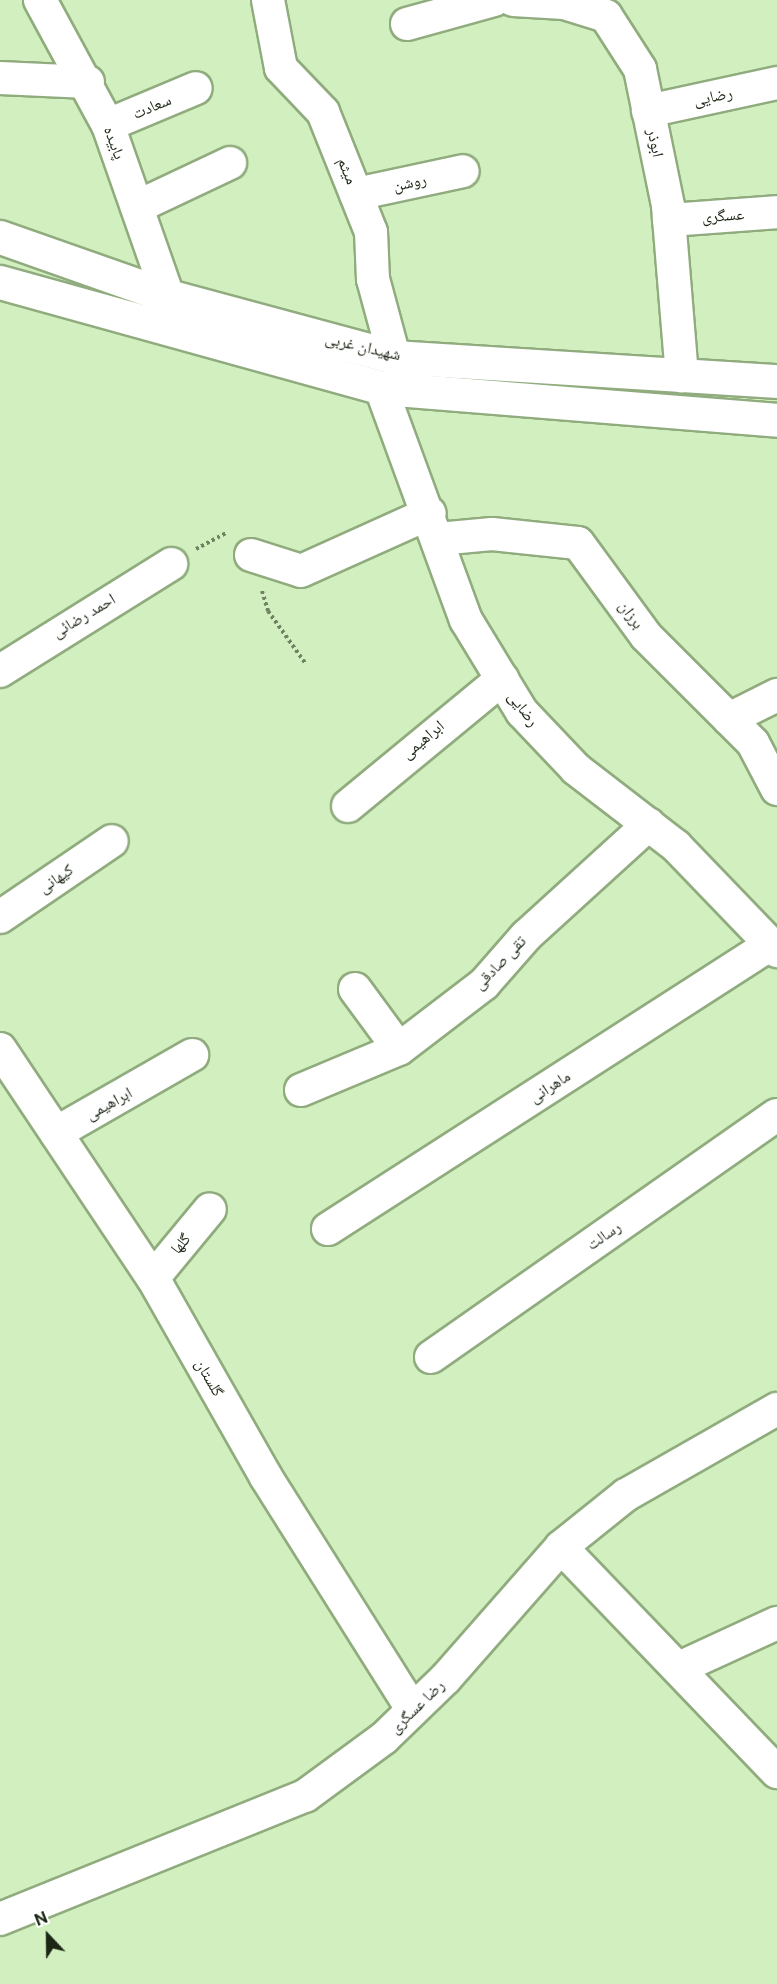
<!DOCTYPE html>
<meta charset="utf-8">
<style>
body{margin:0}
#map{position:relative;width:777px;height:1984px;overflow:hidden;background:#d2efbf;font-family:"Public Sans","Noto Naskh Arabic",sans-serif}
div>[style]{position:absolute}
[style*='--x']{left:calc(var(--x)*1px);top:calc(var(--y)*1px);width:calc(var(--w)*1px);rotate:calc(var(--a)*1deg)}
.path>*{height:4px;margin-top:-2px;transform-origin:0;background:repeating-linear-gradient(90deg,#6f8262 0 3px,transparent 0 6px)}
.roads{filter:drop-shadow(2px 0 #90ac7e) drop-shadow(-2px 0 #90ac7e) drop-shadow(0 2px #90ac7e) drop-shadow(0 -2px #90ac7e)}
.minor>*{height:32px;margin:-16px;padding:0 16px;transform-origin:16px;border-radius:16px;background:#fff}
.secondary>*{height:33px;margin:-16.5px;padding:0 16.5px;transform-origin:16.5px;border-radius:16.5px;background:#fff}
span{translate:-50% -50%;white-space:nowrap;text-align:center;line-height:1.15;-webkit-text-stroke:4.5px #fff;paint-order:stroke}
.street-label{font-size:16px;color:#1b2614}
.north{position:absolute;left:18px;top:1906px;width:60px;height:60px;-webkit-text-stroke:4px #fff;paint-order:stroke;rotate:338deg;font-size:16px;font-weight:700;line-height:24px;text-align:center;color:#1b2614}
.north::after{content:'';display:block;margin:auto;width:21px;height:27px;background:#1b2614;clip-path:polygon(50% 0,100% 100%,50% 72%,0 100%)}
</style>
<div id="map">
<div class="path">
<i style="--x:196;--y:549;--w:34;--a:-28"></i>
<i style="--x:262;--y:591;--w:21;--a:73"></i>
<i style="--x:268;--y:611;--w:65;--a:54.4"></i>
</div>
<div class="roads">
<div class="minor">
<i style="--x:40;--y:0;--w:142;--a:61.5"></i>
<i style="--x:108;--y:125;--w:181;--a:70.7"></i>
<i style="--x:268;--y:0;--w:69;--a:79.2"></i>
<i style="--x:281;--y:68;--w:61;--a:46.3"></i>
<i style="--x:323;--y:112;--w:129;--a:68.2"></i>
<i style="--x:371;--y:232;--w:47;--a:87.6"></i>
<i style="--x:373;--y:279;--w:81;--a:74.9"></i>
<i style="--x:513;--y:0;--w:51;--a:3.4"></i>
<i style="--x:564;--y:3;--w:44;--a:17.2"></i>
<i style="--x:606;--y:16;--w:63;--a:57.3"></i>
<i style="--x:640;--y:69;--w:140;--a:78.4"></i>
<i style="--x:668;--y:206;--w:171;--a:85.3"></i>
<i style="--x:407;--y:24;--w:90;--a:-15.4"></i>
<i style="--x:0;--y:78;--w:88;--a:2.6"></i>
<i style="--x:648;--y:111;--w:132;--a:-12.2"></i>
<i style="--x:108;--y:125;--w:95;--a:-22.8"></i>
<i style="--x:356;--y:194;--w:109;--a:-12.1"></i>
<i style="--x:137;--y:207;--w:103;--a:-25.3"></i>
<i style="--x:669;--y:220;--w:108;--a:-4.2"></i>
<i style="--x:381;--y:388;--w:247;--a:69.9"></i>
<i style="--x:466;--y:620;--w:108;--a:58.7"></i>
<i style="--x:522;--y:712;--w:79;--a:46.5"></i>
<i style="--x:576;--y:769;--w:126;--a:37.6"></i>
<i style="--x:676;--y:846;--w:146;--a:46.1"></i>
<i style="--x:438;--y:539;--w:54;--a:-5.3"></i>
<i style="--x:492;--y:534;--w:86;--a:6"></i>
<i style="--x:578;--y:543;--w:115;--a:53.8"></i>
<i style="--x:646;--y:636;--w:151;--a:45"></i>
<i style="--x:753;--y:743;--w:52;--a:62.4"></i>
<i style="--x:251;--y:555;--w:52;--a:17.7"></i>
<i style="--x:301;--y:571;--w:141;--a:-24.2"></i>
<i style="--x:0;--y:671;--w:202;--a:-32"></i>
<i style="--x:729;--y:719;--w:54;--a:-26.6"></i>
<i style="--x:348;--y:806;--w:200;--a:-39.5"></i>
<i style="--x:0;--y:917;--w:135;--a:-34.2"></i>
<i style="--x:355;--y:989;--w:74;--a:53.7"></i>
<i style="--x:0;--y:1049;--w:275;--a:56.3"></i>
<i style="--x:153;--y:1278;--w:229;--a:60.4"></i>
<i style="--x:266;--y:1477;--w:275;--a:57.8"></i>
<i style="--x:301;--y:1090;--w:106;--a:-22.7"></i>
<i style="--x:399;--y:1049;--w:107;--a:-37.4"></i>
<i style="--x:484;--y:984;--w:64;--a:-48.8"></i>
<i style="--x:526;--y:936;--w:166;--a:-42.3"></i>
<i style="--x:56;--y:1133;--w:157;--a:-29.8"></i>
<i style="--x:328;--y:1229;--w:527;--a:-32.75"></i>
<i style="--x:153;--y:1278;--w:89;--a:-50.4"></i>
<i style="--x:431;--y:1357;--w:422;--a:-35"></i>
<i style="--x:561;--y:1547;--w:312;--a:46.2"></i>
<i style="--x:679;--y:1668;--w:108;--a:-24.7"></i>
<i style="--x:0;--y:1919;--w:329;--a:-22"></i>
<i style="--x:305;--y:1796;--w:98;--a:-36.3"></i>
<i style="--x:384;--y:1738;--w:86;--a:-44.1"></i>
<i style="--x:446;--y:1678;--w:174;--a:-48.7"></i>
<i style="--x:561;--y:1547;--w:83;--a:-38.7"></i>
<i style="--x:626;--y:1495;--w:174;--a:-29.7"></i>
</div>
<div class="secondary">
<i style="--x:0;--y:237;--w:178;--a:19.4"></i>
<i style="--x:168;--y:296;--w:234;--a:15.1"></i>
<i style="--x:394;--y:357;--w:384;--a:3.6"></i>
<i style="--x:0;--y:282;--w:395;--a:15.5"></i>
<i style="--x:381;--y:388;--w:397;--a:4.6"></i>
</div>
</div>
<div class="street-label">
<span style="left:713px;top:97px;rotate:-12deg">رضایی</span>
<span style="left:152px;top:107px;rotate:-23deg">سعادت</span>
<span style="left:114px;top:143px;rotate:70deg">پابیده</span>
<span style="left:655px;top:143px;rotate:78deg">ابوذر</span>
<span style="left:347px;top:171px;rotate:68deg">میثم</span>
<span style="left:410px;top:183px;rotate:-12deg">روشن</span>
<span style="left:723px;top:216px;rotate:-4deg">عسگری</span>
<span style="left:363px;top:347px;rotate:13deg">شهیدان غربی</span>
<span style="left:631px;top:615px;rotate:54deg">برزان</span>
<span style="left:84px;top:616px;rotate:-31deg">احمد رضائی</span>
<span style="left:523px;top:709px;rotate:53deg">رضایی</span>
<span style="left:423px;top:740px;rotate:-40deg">ابراهیمی</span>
<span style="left:56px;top:879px;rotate:-34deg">کیهانی</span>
<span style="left:500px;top:963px;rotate:-46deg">تقی صادقی</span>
<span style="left:550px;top:1087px;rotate:-33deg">ماهرانی</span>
<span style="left:109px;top:1104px;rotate:-29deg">ابراهیمی</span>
<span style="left:604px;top:1236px;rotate:-35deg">رسالت</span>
<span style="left:181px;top:1244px;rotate:-50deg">گلها</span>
<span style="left:209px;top:1378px;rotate:60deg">گلستان</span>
<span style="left:417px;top:1707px;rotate:-44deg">رضا عسگری</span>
</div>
<div class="north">N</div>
</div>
